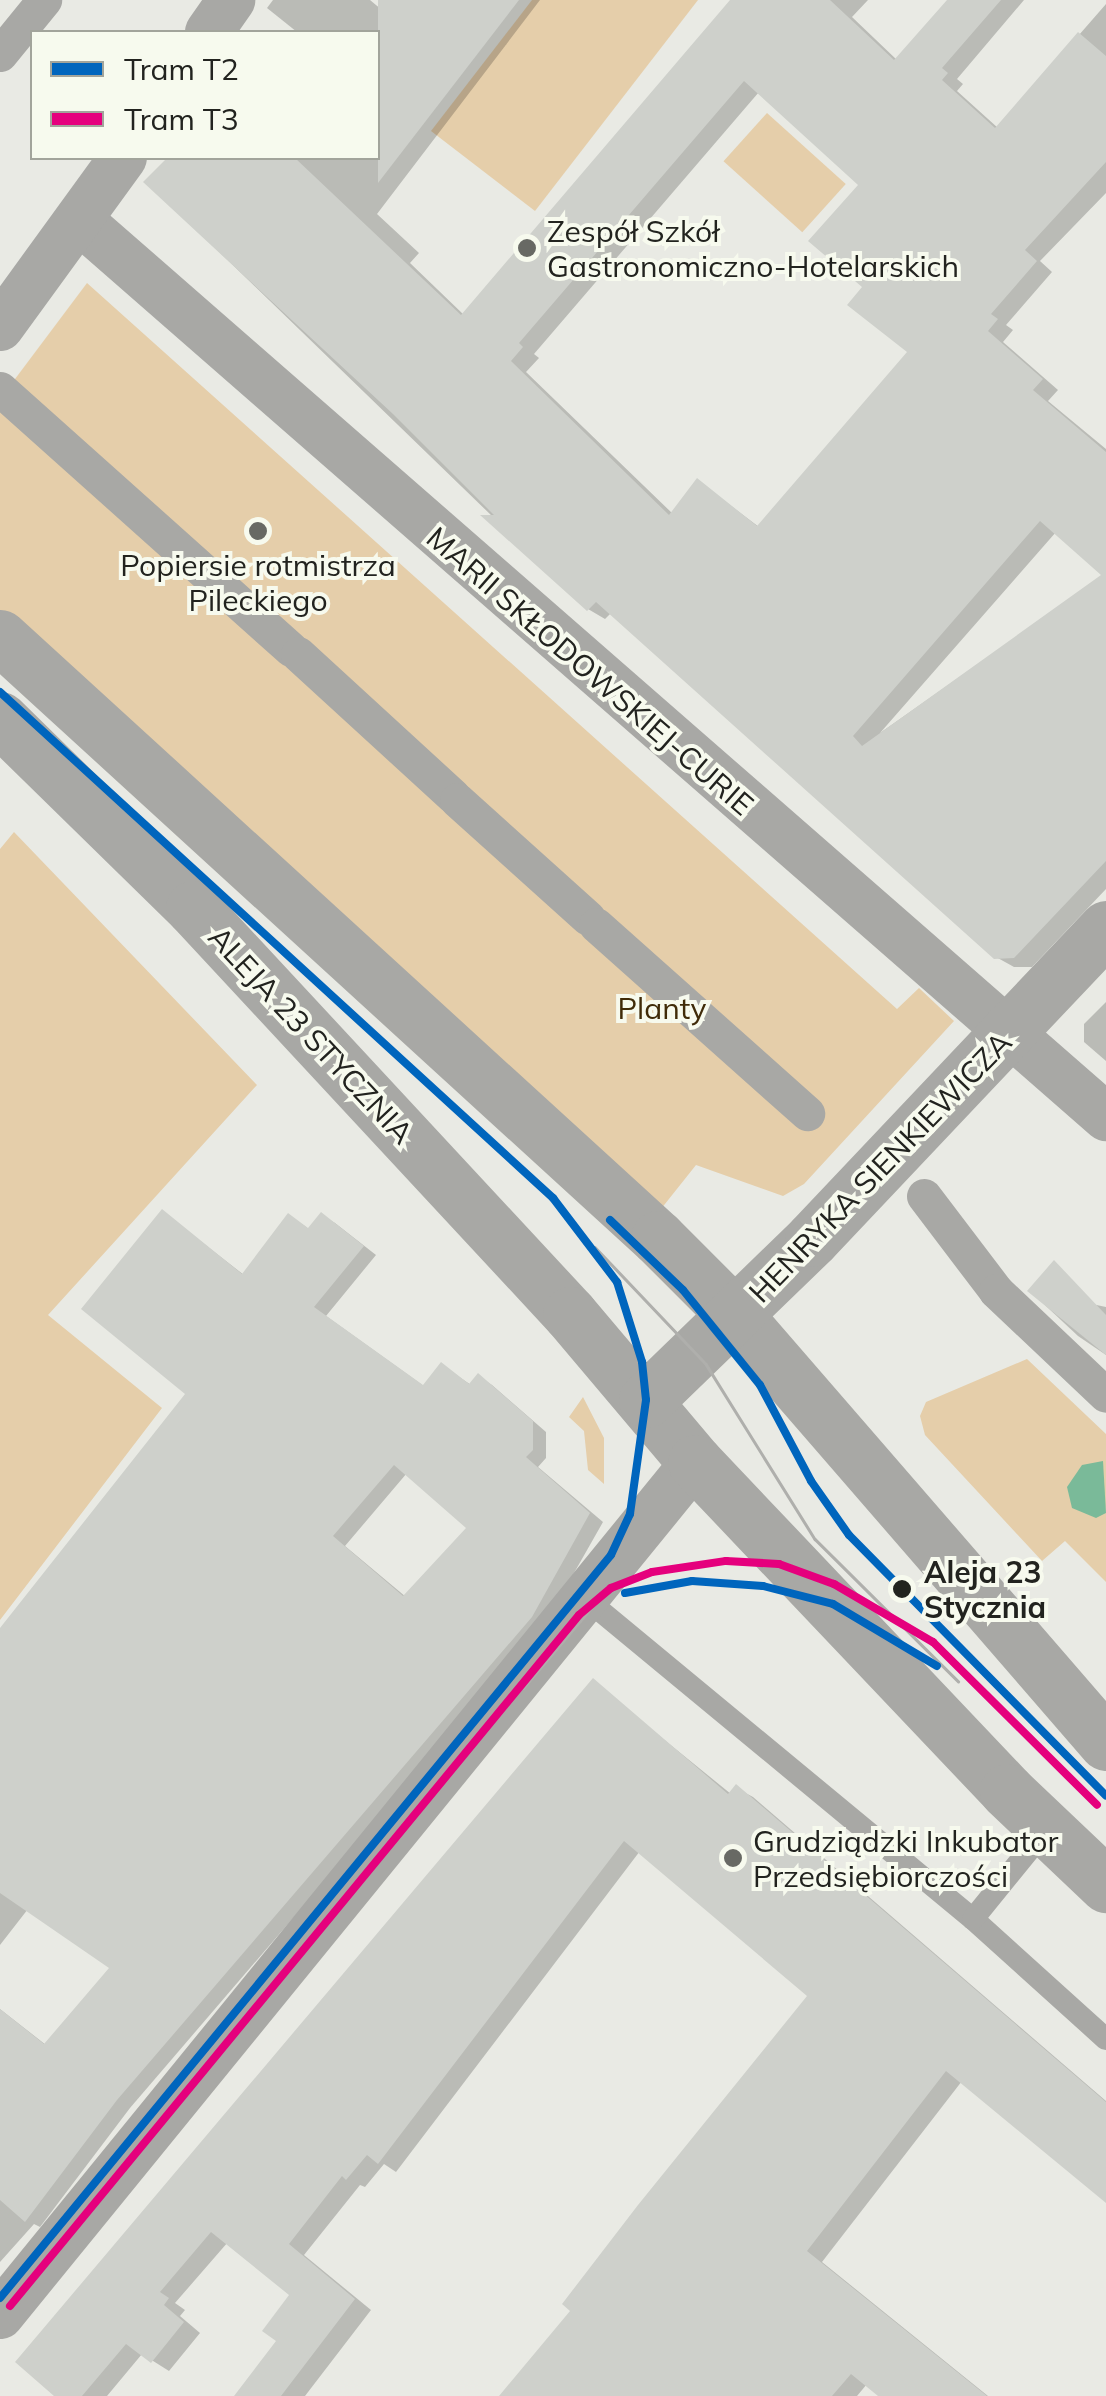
<!DOCTYPE html>
<meta charset="utf-8">
<style>
body{margin:0}
#map{position:relative;width:1106px;height:2396px;overflow:hidden;background:#e9eae4;font-family:Mulish,sans-serif}
div>[style]{position:absolute}
[style*='--x']{left:calc(var(--x)*1px);top:calc(var(--y)*1px);width:calc(var(--w)*1px);rotate:calc(var(--a)*1deg)}
.green>*{inset:0;background:#e5ceaa;transform-origin:0 0}
.water>*{inset:0;background:#7aba99}
.shadow>*{inset:0;background:#0003}
.building>*{inset:0;background:#ced0cb}
.service>*{height:22px;margin:-11px;padding:0 11px;transform-origin:11px;border-radius:11px;background:#a8a8a5}
.pedestrian>*{height:35px;margin:-17.5px;padding:0 17.5px;transform-origin:17.5px;border-radius:17.5px;background:#a8a8a5}
.minor>*{height:48px;margin:-24px;padding:0 24px;transform-origin:24px;border-radius:24px;background:#a8a8a5}
.tertiary>*{height:55px;margin:-27.5px;padding:0 27.5px;transform-origin:27.5px;border-radius:27.5px;background:#a8a8a5}
.tram>*{height:2.5px;margin:-1.25px;padding:0 1.25px;transform-origin:1.25px;border-radius:1.25px;background:#afafac}
.tram-1>*{height:8px;margin:-4px;padding:0 4px;transform-origin:4px;border-radius:4px;background:#0065bd}
.tram-2>*{height:8px;margin:-4px;padding:0 4px;transform-origin:4px;border-radius:4px;background:#e5007d}
.dots>*{width:28px;height:28px;translate:-50% -50%;box-sizing:border-box;border:5px solid #f7faee;border-radius:50%}
span{translate:-50% -50%;white-space:nowrap;text-align:center;line-height:1.15;-webkit-text-stroke:8px #f7faee;paint-order:stroke}
.poi-label{font-size:30px;color:#22231f}
.left{translate:0 -50%;text-align:left}
.street-label{font-size:30px;color:#22231f}
.park-label{font-size:30px;color:#402b09}
.stop-label{font-size:30px;color:#22231f;font-weight:700}
.legend{position:absolute;left:30px;top:30px;width:350px;height:130px;box-sizing:border-box;background:#f7faee;border:2px solid #a2a49b;margin:0;padding:12px 18px;list-style:none;font-size:30px;color:#22231f}
.legend li{display:flex;align-items:center;gap:20px;height:50px}
.legend b{width:50px;border:2px solid #a2a49b}
</style>
<div id="map">
<div class="green">
<i style="clip-path:polygon(532px 0,698px 0,535px 211px,431px 131px)"></i>
<i style="left:767px;top:113px;width:106px;height:65px;rotate:42deg"></i>
<i style="clip-path:polygon(87px 283px,897px 1009px,919px 988px,954px 1021px,804px 1184px,783px 1196px,696px 1165px,657px 1214px,0 617px,0 399px)"></i>
<i style="clip-path:polygon(14px 832px,257px 1085px,48px 1315px,162px 1408px,0 1620px,0 849px)"></i>
<i style="clip-path:polygon(1027px 1359px,1106px 1434px,1106px 1582px,1065px 1541px,1042px 1561px,925px 1435px,920px 1416px,926px 1402px)"></i>
<i style="clip-path:polygon(583px 1397px,604px 1438px,604px 1484px,588px 1470px,584px 1431px,569px 1417px)"></i>
</div>
<div class="water">
<i style="clip-path:polygon(1103px 1461px,1106px 1513px,1096px 1518px,1072px 1508px,1067px 1487px,1082px 1465px)"></i>
</div>
<div class="shadow">
<i style="clip-path:polygon(evenodd,273px 0,370px 0,388px 15px,400px 0,540px 0,377px 214px,419px 253px,410px 263px,464px 315px,733px 0,868px 0,852px 17px,897px 60px,950px 0,1024px 0,957px 79px,963px 84px,957px 91px,998px 128px,1106px 4px,1106px 193px,1040px 261px,1052px 272px,1006px 325px,1013px 330px,1003px 342px,1058px 390px,1048px 401px,1106px 449px,1106px 889px,1032px 967px,1014px 967px,996px 957px,612px 612px,605px 619px,588px 609px,147px 182px,171px 158px,378px 158px,378px 32px,297px 32px,267px 8px,273px 0,759px 92px,861px 185px,866px 287px,911px 352px,759px 527px,698px 481px,673px 514px,526px 372px,539px 358px,534px 354px,759px 92px,273px 0,1056px 532px,1105px 575px,880px 733px,1056px 532px)"></i>
<i style="clip-path:polygon(1106px 1002px,1106px 1061px,1084px 1042px,1084px 1024px)"></i>
<i style="clip-path:polygon(evenodd,163px 1212px,244px 1275px,302px 1224px,310px 1230px,321px 1215px,335px 1223px,376px 1255px,326px 1316px,425px 1387px,442px 1365px,471px 1385px,479px 1377px,492px 1385px,546px 1432px,546px 1458px,538px 1467px,603px 1522px,545px 1624px,130px 2108px,40px 2227px,34px 2224px,0 2262px,0 2009px,46px 2045px,113px 1967px,28px 1909px,0 1945px,0 1633px,189px 1394px,163px 1212px,407px 1473px,469px 1528px,406px 1597px,345px 1546px,407px 1473px)"></i>
<i style="clip-path:polygon(1030px 1291px,1106px 1307px,1106px 1355px,1078px 1336px)"></i>
<i style="clip-path:polygon(593px 1682px,731px 1794px,736px 1788px,753px 1797px,1106px 2101px,1106px 2199px,962px 2081px,822px 2262px,988px 2396px,882px 2396px,867px 2384px,857px 2396px,502px 2396px,574px 2311px,811px 1996px,640px 1851px,396px 2172px,384px 2164px,365px 2187px,360px 2185px,304px 2255px,371px 2310px,305px 2396px,237px 2396px,280px 2340px,293px 2294px,228px 2242px,175px 2303px,185px 2310px,180px 2316px,200px 2333px,169px 2371px,142px 2354px,107px 2396px,58px 2396px)"></i>
</div>
<div class="building">
<i style="clip-path:polygon(378px 0,519px 0,378px 183px)"></i>
<i style="clip-path:polygon(evenodd,730px 0,830px 0,894px 60px,947px 0,1001px 0,942px 68px,948px 73px,942px 80px,995px 128px,1078px 32px,1106px 56px,1106px 162px,1025px 250px,1037px 261px,991px 314px,998px 319px,988px 331px,1043px 379px,1033px 390px,1106px 452px,1106px 861px,1014px 958px,994px 959px,596px 602px,587px 611px,480px 515px,494px 515px,393px 414px,143px 182px,167px 158px,295px 158px,461px 315px,730px 0,744px 81px,858px 185px,808px 241px,862px 287px,847px 305px,907px 352px,757px 526px,697px 478px,669px 515px,511px 361px,523px 347px,519px 343px,744px 81px,730px 0,1040px 521px,1101px 575px,862px 746px,853px 736px,1040px 521px)"></i>
<i style="clip-path:polygon(evenodd,162px 1209px,242px 1274px,288px 1213px,308px 1228px,321px 1212px,364px 1246px,314px 1307px,423px 1385px,441px 1362px,469px 1384px,478px 1373px,533px 1421px,533px 1450px,526px 1457px,590px 1513px,532px 1617px,117px 2100px,25px 2222px,0 2200px,0 2009px,44px 2044px,109px 1968px,0 1893px,0 1628px,185px 1394px,81px 1309px,162px 1209px,394px 1465px,466px 1528px,403px 1596px,333px 1536px,394px 1465px)"></i>
<i style="clip-path:polygon(1054px 1260px,1106px 1315px,1106px 1355px,1027px 1291px)"></i>
<i style="clip-path:polygon(593px 1678px,728px 1794px,736px 1784px,1106px 2102px,1106px 2203px,946px 2071px,807px 2251px,987px 2396px,878px 2396px,851px 2374px,832px 2396px,499px 2396px,570px 2311px,562px 2304px,638px 2205px,807px 1996px,624px 1841px,378px 2164px,367px 2155px,346px 2180px,342px 2176px,289px 2244px,355px 2299px,281px 2396px,234px 2396px,276px 2341px,262px 2331px,289px 2295px,211px 2232px,160px 2292px,169px 2298px,164px 2305px,184px 2322px,151px 2363px,126px 2344px,82px 2396px,54px 2396px,15px 2362px)"></i>
</div>
<div class="service">
<i style="--x:586;--y:1599;--w:502;--a:39.59"></i>
<i style="--x:973;--y:1919;--w:179;--a:42.1"></i>
<i style="--x:973;--y:1919;--w:117;--a:-50.9"></i>
</div>
<div class="pedestrian">
<i style="--x:0;--y:54;--w:70;--a:-50.8"></i>
<i style="--x:0;--y:389;--w:390;--a:41.8"></i>
<i style="--x:298;--y:654;--w:210;--a:42.5"></i>
<i style="--x:457;--y:800;--w:176;--a:42"></i>
<i style="--x:596;--y:925;--w:283;--a:41.7"></i>
<i style="--x:924;--y:1196;--w:119;--a:52.8"></i>
<i style="--x:996;--y:1291;--w:151;--a:43.4"></i>
</div>
<div class="minor">
<i style="--x:209;--y:32;--w:39;--a:-55"></i>
<i style="--x:79;--y:220;--w:1364;--a:41.13"></i>
<i style="--x:0;--y:327;--w:209;--a:-54"></i>
<i style="--x:0;--y:2315;--w:1100;--a:-50.83"></i>
</div>
<div class="tertiary">
<i style="--x:0;--y:637;--w:891;--a:42.41"></i>
<i style="--x:658;--y:1238;--w:110;--a:45"></i>
<i style="--x:736;--y:1316;--w:565;--a:49.09"></i>
<i style="--x:0;--y:719;--w:270;--a:44.4"></i>
<i style="--x:193;--y:908;--w:554;--a:47.12"></i>
<i style="--x:570;--y:1314;--w:194;--a:49.8"></i>
<i style="--x:695;--y:1462;--w:453;--a:46.5"></i>
<i style="--x:1007;--y:1791;--w:137;--a:43.5"></i>
<i style="--x:646;--y:1400;--w:231;--a:-44.1"></i>
<i style="--x:812;--y:1239;--w:428;--a:-46.6"></i>
</div>
<div class="tram">
<i style="--x:595;--y:1247;--w:161;--a:46.5"></i>
<i style="--x:706;--y:1364;--w:206;--a:58.1"></i>
<i style="--x:815;--y:1539;--w:202;--a:44.8"></i>
<i style="--x:523;--y:1688;--w:131;--a:-49.6"></i>
</div>
<div class="tram-1">
<i style="--x:0;--y:692;--w:750;--a:42.46"></i>
<i style="--x:553;--y:1198;--w:106;--a:52.7"></i>
<i style="--x:617;--y:1282;--w:84;--a:72.6"></i>
<i style="--x:642;--y:1362;--w:38;--a:84"></i>
<i style="--x:646;--y:1400;--w:115;--a:98"></i>
<i style="--x:630;--y:1514;--w:45;--a:114.9"></i>
<i style="--x:611;--y:1555;--w:962;--a:129.43"></i>
<i style="--x:610;--y:1220;--w:101;--a:43.8"></i>
<i style="--x:683;--y:1290;--w:122;--a:51"></i>
<i style="--x:760;--y:1385;--w:109;--a:62"></i>
<i style="--x:811;--y:1481;--w:66;--a:54.9"></i>
<i style="--x:849;--y:1535;--w:366;--a:45.4"></i>
<i style="--x:625;--y:1593;--w:68;--a:-10.2"></i>
<i style="--x:692;--y:1581;--w:71;--a:4"></i>
<i style="--x:763;--y:1586;--w:72;--a:14.4"></i>
<i style="--x:833;--y:1604;--w:121;--a:30.8"></i>
</div>
<div class="tram-2">
<i style="--x:10;--y:2306;--w:895;--a:-50.53"></i>
<i style="--x:579;--y:1615;--w:42;--a:-40.2"></i>
<i style="--x:611;--y:1588;--w:44;--a:-21.3"></i>
<i style="--x:652;--y:1572;--w:75;--a:-8.5"></i>
<i style="--x:726;--y:1561;--w:53;--a:3.2"></i>
<i style="--x:779;--y:1564;--w:59;--a:20"></i>
<i style="--x:834;--y:1584;--w:115;--a:30.4"></i>
<i style="--x:933;--y:1642;--w:231;--a:44.8"></i>
</div>
<div class="dots">
<i style="left:527px;top:248px;background:#686964"></i>
<i style="left:258px;top:531px;background:#686964"></i>
<i style="left:902px;top:1589px;background:#22231f"></i>
<i style="left:733px;top:1858px;background:#686964"></i>
</div>
<div class="poi-label">
<span class="left" style="left:547px;top:248px">Zespół Szkół<br>Gastronomiczno-Hotelarskich</span>
<span style="left:258px;top:582px">Popiersie rotmistrza<br>Pileckiego</span>
<span class="left" style="left:753px;top:1858px">Grudziądzki Inkubator<br>Przedsiębiorczości</span>
</div>
<div class="street-label">
<span style="left:590px;top:671px;rotate:41deg">MARII SKŁODOWSKIEJ-CURIE</span>
<span style="left:311px;top:1035px;rotate:47deg">ALEJA 23 STYCZNIA</span>
<span style="left:880px;top:1167px;rotate:-46deg">HENRYKA SIENKIEWICZA</span>
</div>
<div class="park-label">
<span style="left:662px;top:1008px">Planty</span>
</div>
<div class="stop-label">
<span class="left" style="left:924px;top:1589px">Aleja 23<br>Stycznia</span>
</div>
<ul class="legend">
<li><b style="height:12px;background:#0065bd"></b>Tram T2</li>
<li><b style="height:12px;background:#e5007d"></b>Tram T3</li>
</ul>
</div>
